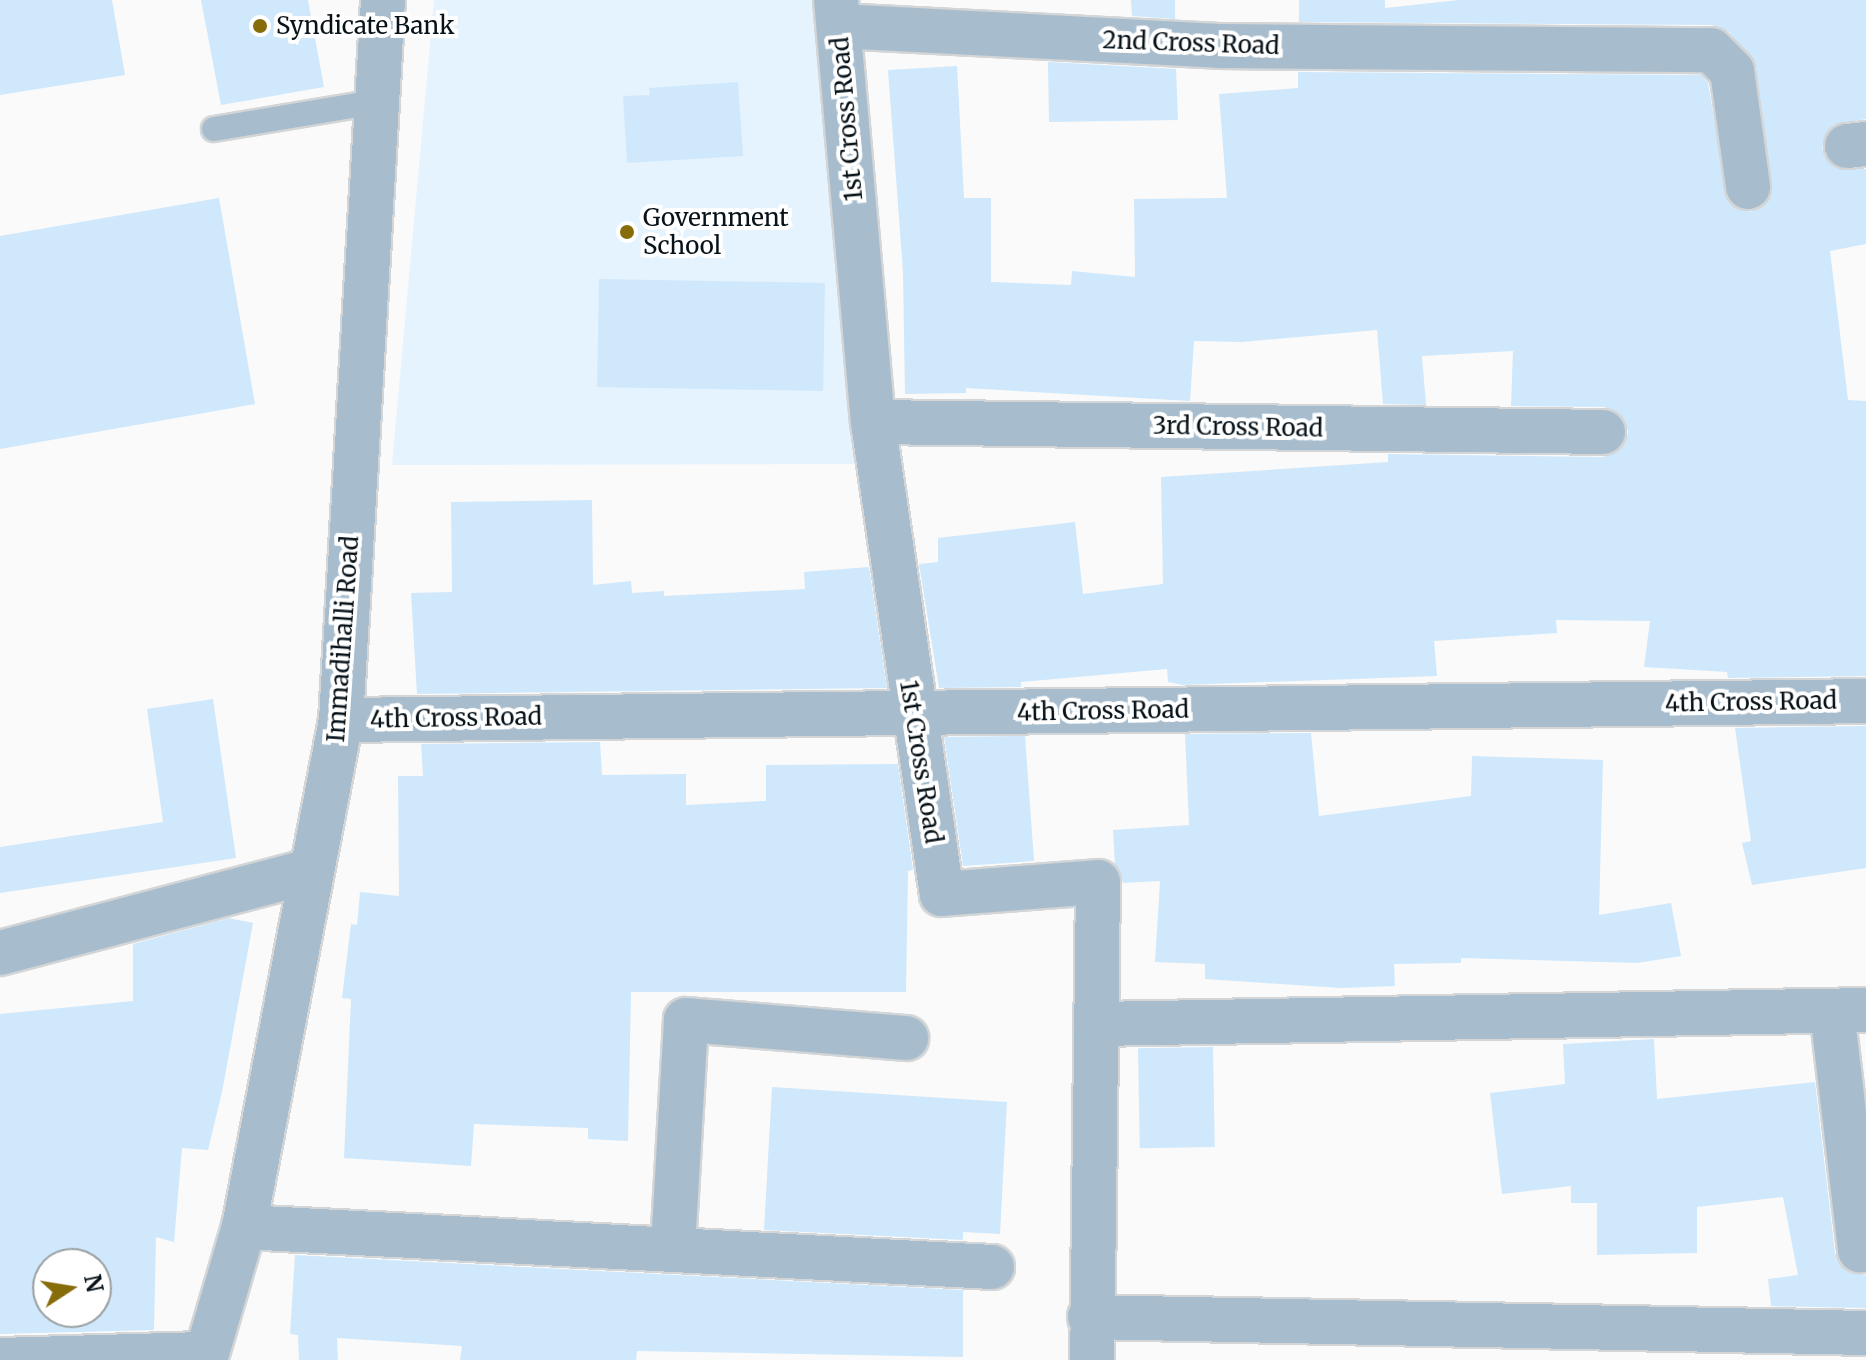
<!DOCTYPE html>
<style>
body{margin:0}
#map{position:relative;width:1866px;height:1360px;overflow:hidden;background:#fafafa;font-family:Merriweather,serif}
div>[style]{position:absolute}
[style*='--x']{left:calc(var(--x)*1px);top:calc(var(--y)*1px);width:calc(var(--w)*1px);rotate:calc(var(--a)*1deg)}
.built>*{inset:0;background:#e4f3fe}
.building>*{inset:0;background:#cfe8fb;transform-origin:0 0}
.roads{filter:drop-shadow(2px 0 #d3d5d6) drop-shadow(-2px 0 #d3d5d6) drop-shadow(0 2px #d3d5d6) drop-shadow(0 -2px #d3d5d6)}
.service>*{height:24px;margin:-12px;padding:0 12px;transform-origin:12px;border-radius:12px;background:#a7bdce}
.minor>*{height:44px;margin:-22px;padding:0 22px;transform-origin:22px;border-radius:22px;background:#a7bdce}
.tertiary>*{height:44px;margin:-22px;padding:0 22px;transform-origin:22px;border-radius:22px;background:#a7bdce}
.dots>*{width:22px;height:22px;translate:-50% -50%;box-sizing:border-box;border:4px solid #fff;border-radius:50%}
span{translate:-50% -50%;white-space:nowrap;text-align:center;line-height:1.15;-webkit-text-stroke:8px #fff;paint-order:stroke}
.poi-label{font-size:24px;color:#061118}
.left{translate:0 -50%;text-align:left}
.street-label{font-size:24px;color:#061118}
.north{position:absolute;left:32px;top:1248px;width:80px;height:80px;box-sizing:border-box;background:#fff;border:2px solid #9ba0a3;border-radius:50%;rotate:78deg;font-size:22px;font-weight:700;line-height:32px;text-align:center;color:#061118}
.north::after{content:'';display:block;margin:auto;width:28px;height:36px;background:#876c0a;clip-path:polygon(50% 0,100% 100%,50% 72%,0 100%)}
</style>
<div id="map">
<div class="built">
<i style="clip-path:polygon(434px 0,815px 0,867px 464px,392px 465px)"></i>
</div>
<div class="building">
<i style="clip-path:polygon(0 0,112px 0,125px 75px,0 95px)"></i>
<i style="clip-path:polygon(201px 0,308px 0,324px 87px,221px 105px)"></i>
<i style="clip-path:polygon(1131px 0,1175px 0,1175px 19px,1132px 16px)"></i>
<i style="clip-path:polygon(1299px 0,1385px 0,1385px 8px,1459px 0,1866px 0,1866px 119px,1833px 125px,1822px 148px,1836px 168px,1866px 169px,1866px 244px,1830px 251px,1848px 400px,1866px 401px,1866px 676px,1728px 678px,1727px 672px,1644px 667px,1650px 621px,1556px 620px,1557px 633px,1434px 641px,1437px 676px,1182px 685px,1168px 682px,1167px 669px,1021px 682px,1021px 687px,939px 688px,919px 564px,938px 562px,938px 538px,1075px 522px,1083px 594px,1163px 584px,1161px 477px,1388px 462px,1388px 454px,1603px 457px,1624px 445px,1628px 432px,1624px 419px,1604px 407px,1511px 406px,1513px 351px,1422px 356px,1426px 405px,1383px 404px,1377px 330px,1242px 342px,1194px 341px,1190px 401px,966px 388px,966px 393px,905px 394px,903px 272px,888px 70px,957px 66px,964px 198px,991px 198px,991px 282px,1071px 285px,1072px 271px,1135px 277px,1134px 199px,1227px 198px,1219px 94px,1298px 88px,1298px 72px,1701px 75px,1708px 83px,1728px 202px,1751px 212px,1771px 196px,1756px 67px,1729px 32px,1712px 25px,1299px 22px)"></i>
<i style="clip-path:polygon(1048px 62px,1176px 69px,1178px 120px,1049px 122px)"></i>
<i style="clip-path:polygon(738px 82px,743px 156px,627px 163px,623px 96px,650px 95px,649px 88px)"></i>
<i style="clip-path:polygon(219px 198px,255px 404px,0 449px,0 236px)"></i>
<i style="left:599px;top:279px;width:226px;height:108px;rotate:1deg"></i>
<i style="clip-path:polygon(592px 500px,593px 585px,631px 581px,632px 593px,664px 591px,664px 596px,805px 589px,804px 572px,869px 567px,887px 688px,417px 694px,411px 593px,452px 592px,451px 502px)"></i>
<i style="clip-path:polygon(213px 699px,236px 858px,0 893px,0 847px,163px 822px,147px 709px)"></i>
<i style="clip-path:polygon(1866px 726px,1866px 868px,1752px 885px,1742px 843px,1751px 841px,1735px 728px)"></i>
<i style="clip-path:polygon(1311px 733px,1319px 816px,1471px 796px,1472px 756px,1603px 760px,1599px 915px,1671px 903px,1681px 956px,1637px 963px,1461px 958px,1461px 963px,1394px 964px,1395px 986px,1341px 988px,1205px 979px,1205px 964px,1155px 962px,1160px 881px,1123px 883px,1115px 865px,1113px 830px,1189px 825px,1185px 734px)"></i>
<i style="clip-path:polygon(1025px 736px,1034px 861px,963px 866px,944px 737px)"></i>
<i style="clip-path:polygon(600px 742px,602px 775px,686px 774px,686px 805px,766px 801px,766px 765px,898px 764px,913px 870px,908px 871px,906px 992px,631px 992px,628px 1141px,588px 1139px,588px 1128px,474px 1124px,471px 1166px,344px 1158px,351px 999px,342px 998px,351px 924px,357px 925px,360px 892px,399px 896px,398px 776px,423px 776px,421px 744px)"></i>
<i style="clip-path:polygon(evenodd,229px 918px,253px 923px,222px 1092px,208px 1150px,182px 1148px,174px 1242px,156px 1237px,154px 1330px,0 1334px,0 1014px,133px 1001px,133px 944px,229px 918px,48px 1264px,96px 1264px,96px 1312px,48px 1312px,48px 1264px)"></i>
<i style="clip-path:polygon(1654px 1039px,1657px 1099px,1815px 1082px,1835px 1253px,1848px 1272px,1866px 1275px,1866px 1308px,1771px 1306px,1768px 1279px,1798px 1275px,1783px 1197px,1697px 1207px,1697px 1253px,1597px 1255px,1597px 1203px,1571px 1203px,1571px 1186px,1502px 1194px,1490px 1093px,1565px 1084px,1563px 1044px)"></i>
<i style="left:1213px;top:1047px;width:100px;height:75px;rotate:89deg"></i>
<i style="clip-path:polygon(772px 1087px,1007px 1102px,1000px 1234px,963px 1232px,963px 1240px,764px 1230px)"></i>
<i style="clip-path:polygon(295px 1255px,963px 1290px,963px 1357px,637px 1351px,636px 1360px,460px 1360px,462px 1346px,337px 1338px,338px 1360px,299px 1360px,298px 1335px,290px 1334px)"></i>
</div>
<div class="roads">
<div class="service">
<i style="--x:214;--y:129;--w:163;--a:-9.5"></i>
</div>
<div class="minor">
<i style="--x:836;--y:0;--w:424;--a:85"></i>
<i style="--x:873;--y:422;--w:477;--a:81.7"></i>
<i style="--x:942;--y:894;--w:156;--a:-4.4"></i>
<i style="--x:1098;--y:882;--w:478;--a:90.7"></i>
<i style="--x:839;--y:26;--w:380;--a:3"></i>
<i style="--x:1218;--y:46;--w:493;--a:0.5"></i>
<i style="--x:1711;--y:50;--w:30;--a:45"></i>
<i style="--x:1732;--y:71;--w:117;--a:82.1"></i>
<i style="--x:1847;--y:146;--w:19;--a:-6"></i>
<i style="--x:873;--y:422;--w:730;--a:0.78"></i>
<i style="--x:341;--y:720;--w:1525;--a:-0.71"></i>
<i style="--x:0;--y:953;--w:322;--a:-14.8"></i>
<i style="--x:1832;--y:1011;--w:241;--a:83.3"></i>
<i style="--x:1860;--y:1250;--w:6;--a:0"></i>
<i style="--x:1097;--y:1024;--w:769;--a:-1.04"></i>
<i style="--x:244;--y:1227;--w:749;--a:3.06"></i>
<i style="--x:673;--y:1247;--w:227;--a:-86.7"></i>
<i style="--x:686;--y:1020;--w:221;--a:4.7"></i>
<i style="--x:1090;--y:1317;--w:776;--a:1.18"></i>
<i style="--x:0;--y:1360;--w:206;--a:-1.7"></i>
</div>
<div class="tertiary">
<i style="--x:205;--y:1360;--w:139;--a:-73.7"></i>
<i style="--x:244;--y:1227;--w:516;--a:-79.17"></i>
<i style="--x:341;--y:720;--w:721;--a:-86.66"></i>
</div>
</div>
<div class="dots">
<i style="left:260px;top:26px;background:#876c0a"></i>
<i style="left:627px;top:232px;background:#876c0a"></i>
</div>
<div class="poi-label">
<span class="left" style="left:276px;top:26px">Syndicate Bank</span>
<span class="left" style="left:643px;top:232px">Government<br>School</span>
</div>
<div class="street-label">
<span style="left:1191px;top:43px;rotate:2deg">2nd Cross Road</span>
<span style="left:847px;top:119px;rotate:-95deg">1st Cross Road</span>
<span style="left:1238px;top:427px;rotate:1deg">3rd Cross Road</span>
<span style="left:343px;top:639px;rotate:-86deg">Immadihalli Road</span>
<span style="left:1751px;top:702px;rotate:-1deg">4th Cross Road</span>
<span style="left:1103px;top:711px;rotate:-1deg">4th Cross Road</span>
<span style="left:456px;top:718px;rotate:-1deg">4th Cross Road</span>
<span style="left:921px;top:762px;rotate:81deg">1st Cross Road</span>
</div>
<div class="north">N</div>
</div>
